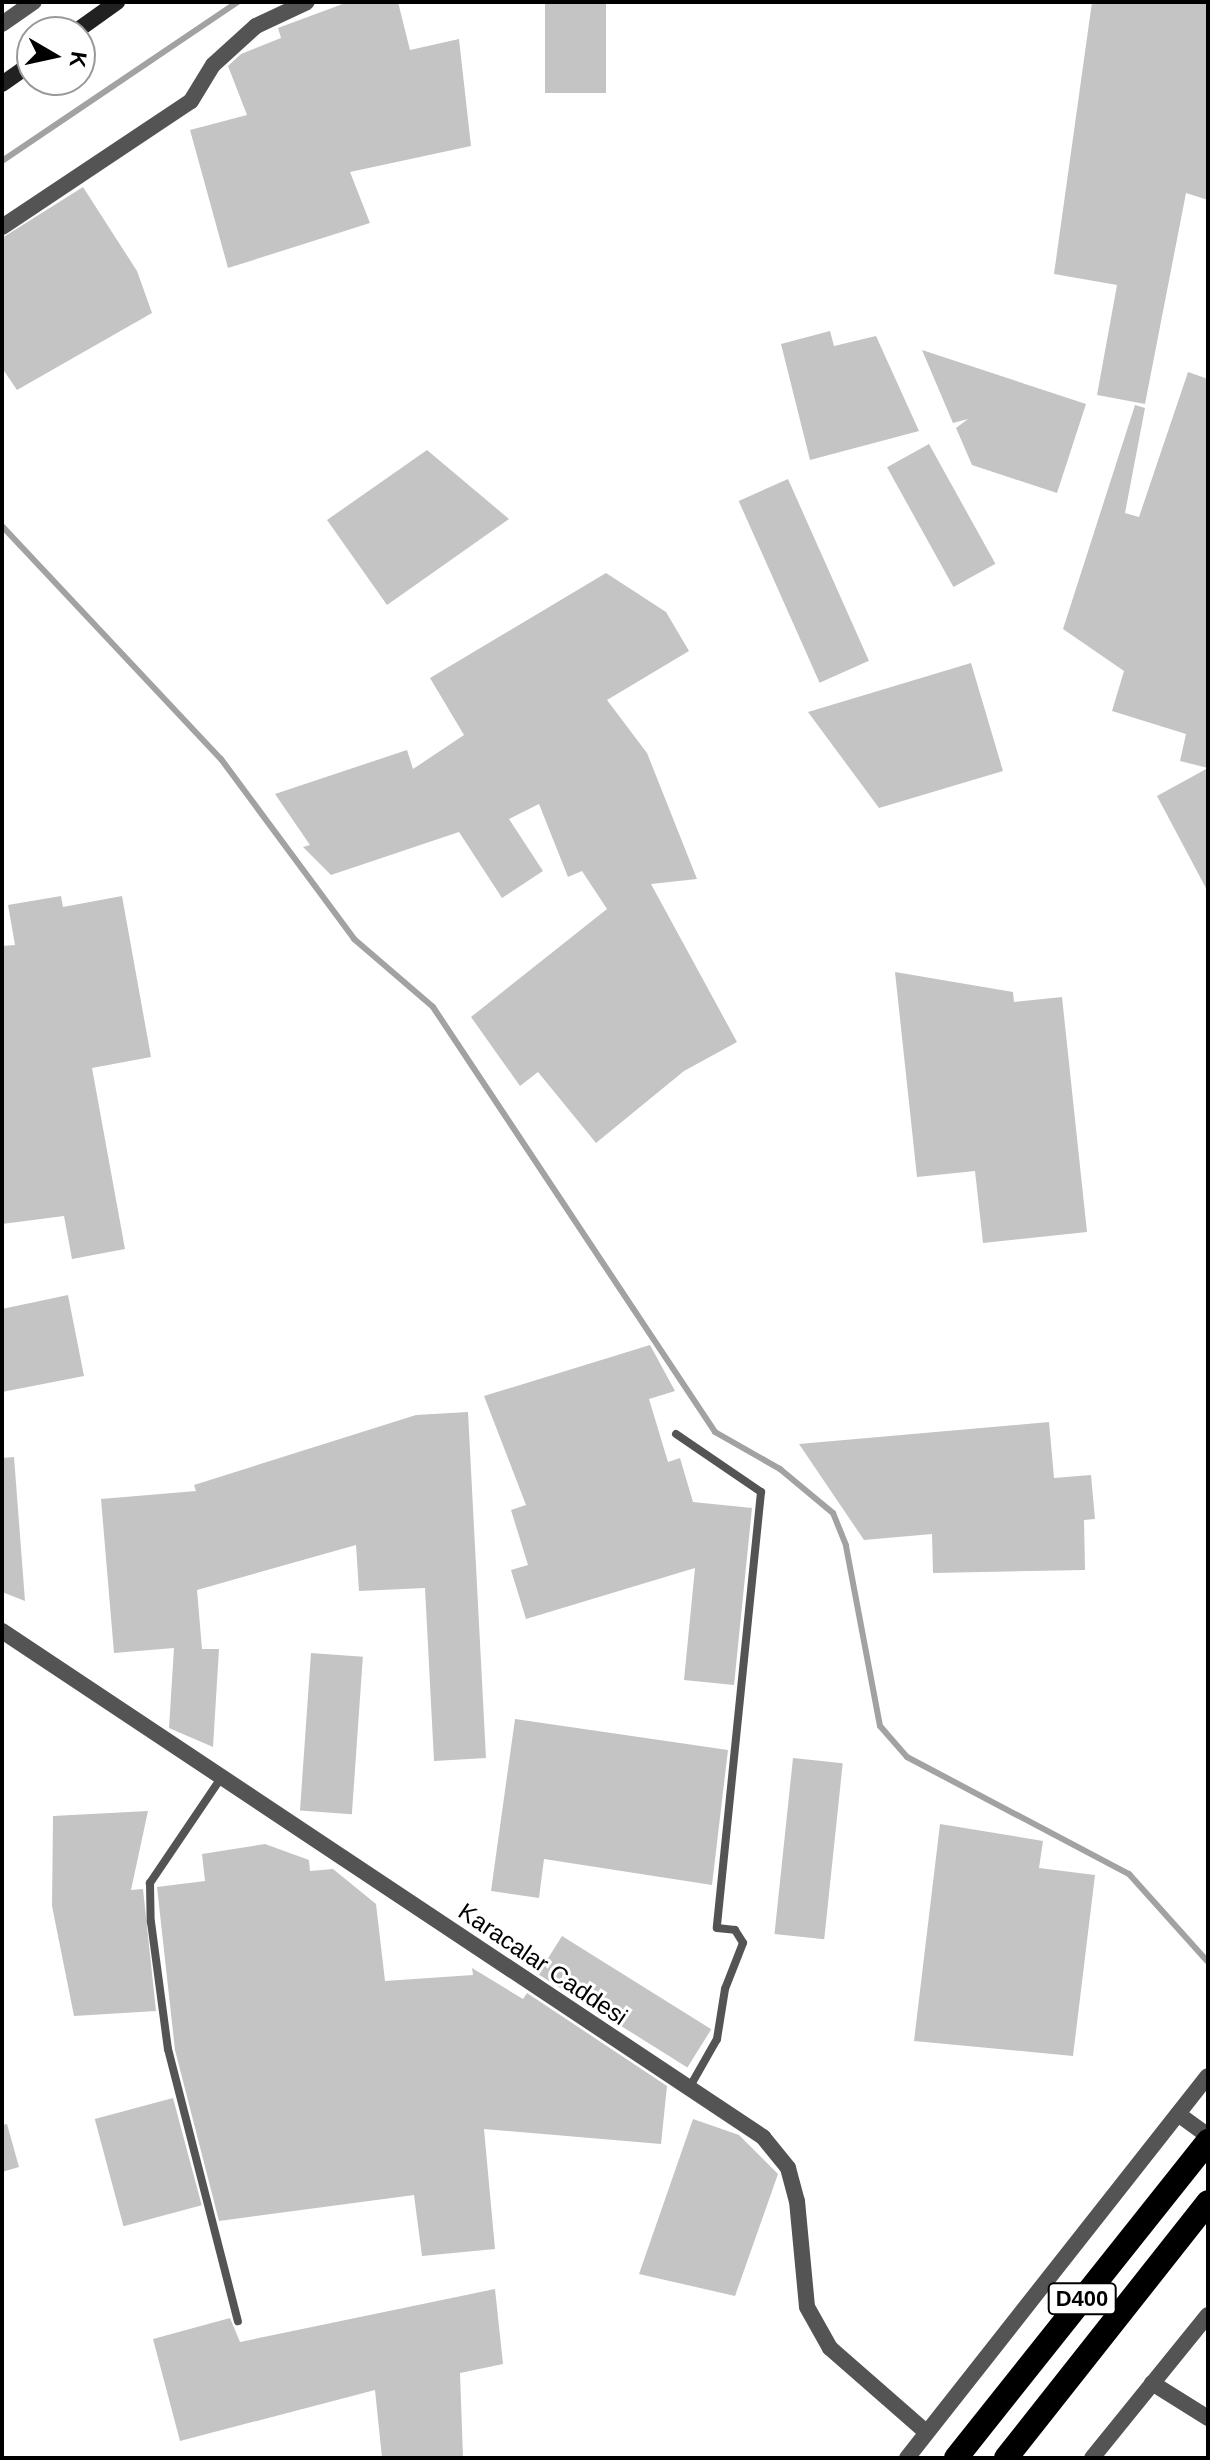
<!DOCTYPE html>
<style>
body{margin:0}
#map{position:relative;width:1210px;height:2460px;overflow:hidden;background:#fff;font-family:Arial,sans-serif}
div>[style]{position:absolute}
[style*='--x']{left:calc(var(--x)*1px);top:calc(var(--y)*1px);width:calc(var(--w)*1px);rotate:calc(var(--a)*1deg)}
.stream>*{height:6px;margin:-3px;padding:0 3px;transform-origin:3px;border-radius:3px;background:#a2a2a2}
.building>*{inset:0;background:#c4c4c4;transform-origin:0 0}
.lane>*{height:8px;margin:-4px;padding:0 4px;transform-origin:4px;border-radius:4px;background:#545454}
.street>*{height:16px;margin:-8px;padding:0 8px;transform-origin:8px;border-radius:8px;background:#545454}
.secondary>*{height:16px;margin:-8px;padding:0 8px;transform-origin:8px;border-radius:8px;background:#212121}
.highway>*{height:24px;margin:-12px;padding:0 12px;transform-origin:12px;border-radius:12px;background:#000}
span{translate:-50% -50%;white-space:nowrap;text-align:center;line-height:1.15;-webkit-text-stroke:6px #fff;paint-order:stroke}
.shield-label span{padding:2px 6px;background:#fff;border:2px solid;border-radius:6px;-webkit-text-stroke-width:0}
.shield-label{font-size:22px;color:#000;font-weight:700}
.street-label{font-size:24px;color:#000}
.frame{position:absolute;inset:0;border:4px solid #000;pointer-events:none}
.north{position:absolute;left:16px;top:16px;width:80px;height:80px;box-sizing:border-box;background:#fff;border:2px solid #999;border-radius:50%;rotate:99deg;font-size:22px;font-weight:700;line-height:32px;text-align:center;color:#000}
.north::after{content:'';display:block;margin:auto;width:28px;height:36px;background:#000;clip-path:polygon(50% 0,100% 100%,50% 72%,0 100%)}
</style>
<div id="map">
<div class="stream">
<i style="--x:2;--y:161;--w:285;--a:-34"></i>
<i style="--x:2;--y:526;--w:320;--a:46.8"></i>
<i style="--x:221;--y:759;--w:224;--a:53.5"></i>
<i style="--x:354;--y:939;--w:104;--a:40.7"></i>
<i style="--x:433;--y:1007;--w:510;--a:56.43"></i>
<i style="--x:715;--y:1432;--w:75;--a:29.6"></i>
<i style="--x:780;--y:1469;--w:69;--a:39.7"></i>
<i style="--x:833;--y:1513;--w:35;--a:68"></i>
<i style="--x:846;--y:1546;--w:183;--a:79.3"></i>
<i style="--x:880;--y:1726;--w:41;--a:48.9"></i>
<i style="--x:907;--y:1757;--w:251;--a:27.8"></i>
<i style="--x:1129;--y:1874;--w:118;--a:48.1"></i>
</div>
<div class="building">
<i style="clip-path:polygon(348px 2px,398px 2px,410px 50px,459px 39px,471px 146px,350px 172px,370px 223px,228px 268px,190px 130px,247px 115px,228px 66px,241px 54px,281px 38px,278px 28px)"></i>
<i style="left:545px;top:2px;width:61px;height:91px"></i>
<i style="clip-path:polygon(1092px 2px,1208px 2px,1208px 200px,1186px 193px,1145px 404px,1097px 395px,1117px 285px,1054px 274px)"></i>
<i style="clip-path:polygon(83px 187px,137px 271px,152px 313px,17px 390px,2px 368px,2px 238px)"></i>
<i style="clip-path:polygon(830px 331px,834px 346px,876px 336px,919px 431px,810px 460px,781px 344px)"></i>
<i style="clip-path:polygon(922px 350px,1086px 404px,1057px 493px,972px 465px,956px 428px,968px 419px,953px 423px)"></i>
<i style="clip-path:polygon(1188px 372px,1208px 379px,1208px 768px,1180px 761px,1186px 734px,1112px 711px,1124px 671px,1063px 629px,1135px 405px,1145px 408px,1125px 513px,1139px 517px)"></i>
<i style="left:929px;top:444px;width:137px;height:48px;rotate:61deg"></i>
<i style="clip-path:polygon(427px 450px,509px 519px,387px 605px,327px 520px)"></i>
<i style="left:788px;top:479px;width:199px;height:54px;rotate:66deg"></i>
<i style="clip-path:polygon(606px 573px,666px 612px,689px 651px,607px 700px,647px 753px,697px 879px,651px 884px,737px 1042px,684px 1071px,596px 1143px,538px 1072px,520px 1086px,471px 1017px,607px 909px,582px 871px,568px 877px,539px 804px,509px 819px,543px 871px,502px 898px,459px 832px,331px 875px,303px 847px,310px 845px,275px 794px,407px 750px,413px 769px,464px 735px,430px 678px)"></i>
<i style="clip-path:polygon(971px 663px,1003px 771px,879px 808px,808px 712px)"></i>
<i style="clip-path:polygon(1208px 768px,1208px 892px,1157px 796px)"></i>
<i style="clip-path:polygon(61px 896px,63px 907px,122px 896px,151px 1057px,92px 1068px,125px 1249px,72px 1259px,64px 1216px,2px 1224px,2px 946px,15px 945px,8px 905px)"></i>
<i style="clip-path:polygon(895px 972px,1013px 992px,1014px 1002px,1062px 997px,1087px 1232px,983px 1243px,975px 1171px,917px 1177px)"></i>
<i style="clip-path:polygon(68px 1295px,84px 1376px,2px 1392px,2px 1309px)"></i>
<i style="clip-path:polygon(650px 1345px,675px 1391px,649px 1399px,668px 1462px,680px 1458px,693px 1502px,752px 1508px,734px 1685px,684px 1680px,695px 1568px,526px 1619px,511px 1570px,528px 1565px,511px 1510px,526px 1505px,484px 1396px)"></i>
<i style="clip-path:polygon(468px 1412px,486px 1758px,434px 1761px,425px 1588px,359px 1591px,356px 1545px,197px 1590px,202px 1649px,219px 1649px,213px 1747px,169px 1728px,174px 1648px,114px 1653px,101px 1499px,196px 1491px,194px 1485px,416px 1415px)"></i>
<i style="clip-path:polygon(1049px 1422px,1054px 1478px,1091px 1475px,1095px 1519px,1084px 1520px,1085px 1570px,933px 1573px,932px 1534px,864px 1540px,799px 1444px)"></i>
<i style="clip-path:polygon(14px 1457px,25px 1601px,2px 1592px,2px 1458px)"></i>
<i style="left:311px;top:1653px;width:52px;height:158px;rotate:4deg"></i>
<i style="clip-path:polygon(515px 1719px,728px 1750px,712px 1885px,544px 1859px,539px 1898px,491px 1891px)"></i>
<i style="left:793px;top:1758px;width:50px;height:177px;rotate:6deg"></i>
<i style="clip-path:polygon(148px 1811px,131px 1890px,143px 1889px,156px 2011px,74px 2016px,52px 1906px,53px 1816px)"></i>
<i style="clip-path:polygon(940px 1824px,1043px 1841px,1039px 1868px,1095px 1875px,1073px 2056px,914px 2041px)"></i>
<i style="clip-path:polygon(265px 1844px,309px 1860px,310px 1871px,333px 1869px,376px 1904px,385px 1981px,473px 1975px,472px 1968px,523px 1999px,527px 1993px,667px 2086px,661px 2144px,484px 2129px,495px 2249px,422px 2256px,414px 2195px,219px 2221px,175px 2050px,157px 1887px,205px 1881px,202px 1854px)"></i>
<i style="left:562px;top:1936px;width:176px;height:45px;rotate:32deg"></i>
<i style="left:173px;top:2098px;width:111px;height:81px;rotate:75deg"></i>
<i style="clip-path:polygon(693px 2119px,739px 2135px,778px 2174px,735px 2296px,639px 2274px)"></i>
<i style="clip-path:polygon(7px 2124px,19px 2167px,2px 2172px,2px 2125px)"></i>
<i style="clip-path:polygon(495px 2289px,503px 2364px,460px 2373px,463px 2458px,382px 2458px,375px 2390px,180px 2441px,153px 2339px,230px 2318px,240px 2342px)"></i>
</div>
<div class="lane">
<i style="--x:676;--y:1434;--w:103;--a:34.3"></i>
<i style="--x:761;--y:1492;--w:438;--a:95.8"></i>
<i style="--x:717;--y:1928;--w:18;--a:6"></i>
<i style="--x:735;--y:1930;--w:15;--a:58"></i>
<i style="--x:743;--y:1943;--w:49;--a:111.4"></i>
<i style="--x:725;--y:1989;--w:51;--a:99.1"></i>
<i style="--x:717;--y:2039;--w:59;--a:119.6"></i>
<i style="--x:221;--y:1778;--w:127;--a:124.1"></i>
<i style="--x:150;--y:1883;--w:39;--a:89"></i>
<i style="--x:151;--y:1922;--w:128;--a:82.4"></i>
<i style="--x:168;--y:2049;--w:281;--a:75.6"></i>
</div>
<div class="street">
<i style="--x:2;--y:24;--w:39;--a:-35"></i>
<i style="--x:2;--y:227;--w:227;--a:-33.7"></i>
<i style="--x:191;--y:101;--w:42;--a:-58.6"></i>
<i style="--x:213;--y:65;--w:58;--a:-42.2"></i>
<i style="--x:256;--y:26;--w:56;--a:-25.2"></i>
<i style="--x:2;--y:1631;--w:914;--a:33.62"></i>
<i style="--x:763;--y:2137;--w:40;--a:51"></i>
<i style="--x:788;--y:2168;--w:34;--a:75"></i>
<i style="--x:797;--y:2201;--w:106;--a:84.6"></i>
<i style="--x:807;--y:2307;--w:47;--a:60.7"></i>
<i style="--x:830;--y:2348;--w:128;--a:41.2"></i>
<i style="--x:1178;--y:2114;--w:37;--a:36"></i>
<i style="--x:1152;--y:2383;--w:66;--a:32"></i>
<i style="--x:907;--y:2458;--w:486;--a:-51.8"></i>
<i style="--x:1092;--y:2458;--w:184;--a:-51"></i>
</div>
<div class="secondary">
<i style="--x:75;--y:32;--w:52;--a:-35.5"></i>
<i style="--x:2;--y:84;--w:37;--a:-35"></i>
</div>
<div class="highway">
<i style="--x:956;--y:2458;--w:405;--a:-51.5"></i>
<i style="--x:1006;--y:2458;--w:326;--a:-51.7"></i>
</div>
<div class="shield-label">
<span style="left:1082px;top:2299px">D400</span>
</div>
<div class="street-label">
<span style="left:543px;top:1964px;rotate:34deg">Karacalar Caddesi</span>
</div>
<div class="frame"></div>
<div class="north">K</div>
</div>
